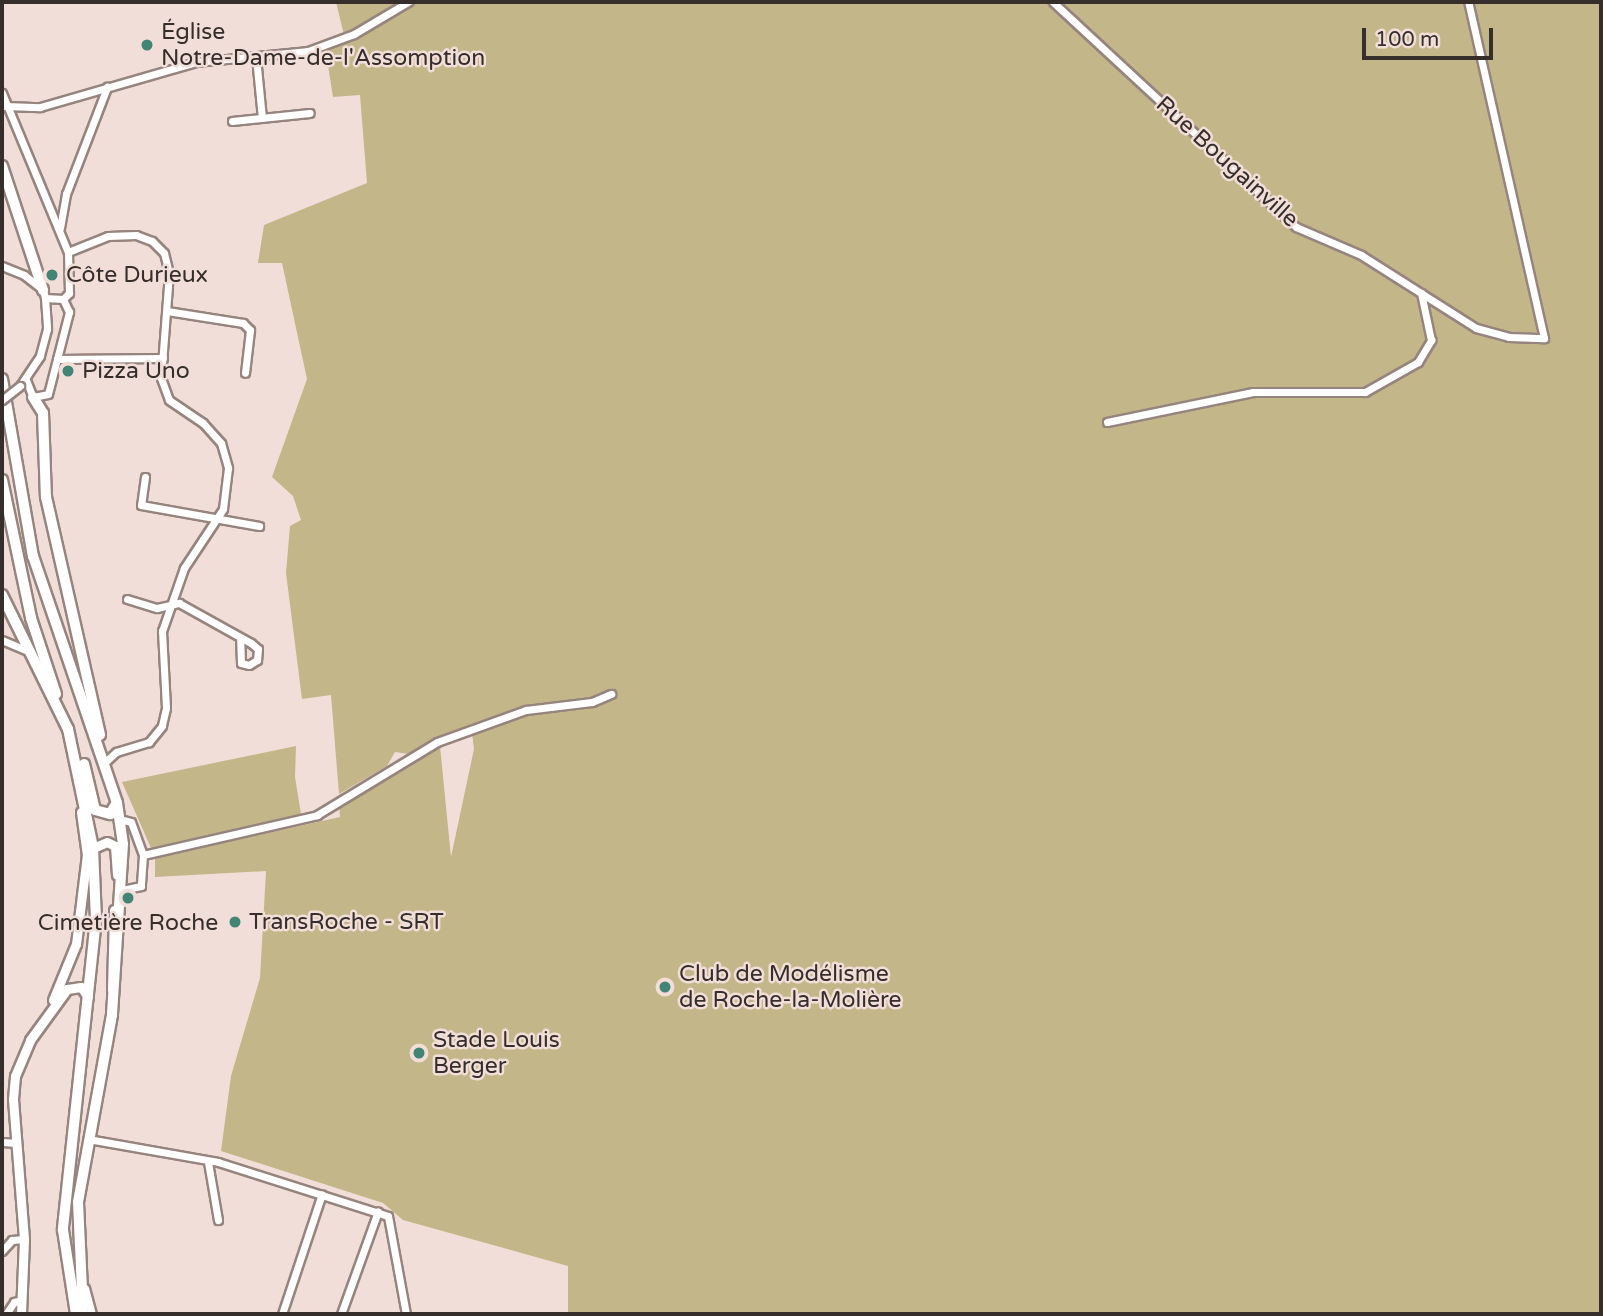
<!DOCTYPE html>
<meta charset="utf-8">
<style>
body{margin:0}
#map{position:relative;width:1603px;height:1316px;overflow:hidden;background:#f2ded8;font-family:"Varela Round",sans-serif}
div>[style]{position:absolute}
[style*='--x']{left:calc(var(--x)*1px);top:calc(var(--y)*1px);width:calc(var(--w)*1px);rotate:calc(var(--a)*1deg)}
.green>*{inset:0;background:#c3b688}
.stream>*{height:2.5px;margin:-1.25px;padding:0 1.25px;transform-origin:1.25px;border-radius:1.25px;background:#bc8aa4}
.roads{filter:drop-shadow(2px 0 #96847e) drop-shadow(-2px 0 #96847e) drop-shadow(0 2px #96847e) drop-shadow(0 -2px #96847e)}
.minor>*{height:7px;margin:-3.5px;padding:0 3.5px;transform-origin:3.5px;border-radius:3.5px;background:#fff}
.tertiary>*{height:9px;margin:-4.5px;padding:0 4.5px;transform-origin:4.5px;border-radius:4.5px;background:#fff}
.secondary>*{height:10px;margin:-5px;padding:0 5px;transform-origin:5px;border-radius:5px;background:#fff}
.bridges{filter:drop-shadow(2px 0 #96847e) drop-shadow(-2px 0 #96847e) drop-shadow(0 2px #96847e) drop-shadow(0 -2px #96847e)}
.minor-bridge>*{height:7px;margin:-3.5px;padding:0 3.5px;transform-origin:3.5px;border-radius:3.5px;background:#fff}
.dots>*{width:19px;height:19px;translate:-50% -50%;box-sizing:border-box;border:4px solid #f2ded8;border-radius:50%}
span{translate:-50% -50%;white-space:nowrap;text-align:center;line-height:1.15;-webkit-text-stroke:5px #f2ded8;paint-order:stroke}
.poi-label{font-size:23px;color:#352e2b}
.left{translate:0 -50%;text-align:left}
.street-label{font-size:23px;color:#352e2b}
.frame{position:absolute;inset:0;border:4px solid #352e2b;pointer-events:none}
.scale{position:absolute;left:1362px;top:28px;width:131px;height:32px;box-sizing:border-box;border:4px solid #352e2b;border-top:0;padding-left:9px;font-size:21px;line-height:24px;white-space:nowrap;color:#352e2b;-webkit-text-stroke:5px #f2ded8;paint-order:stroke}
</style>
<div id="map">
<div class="green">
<i style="clip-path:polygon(336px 2px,1601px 2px,1601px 1314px,568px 1314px,568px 1266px,403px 1220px,383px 1203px,221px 1151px,231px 1076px,260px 978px,266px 871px,155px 877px,155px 858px,340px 817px,339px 803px,440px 746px,451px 857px,474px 749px,471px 725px,408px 754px,395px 752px,387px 766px,339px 794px,331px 695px,302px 699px,286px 573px,290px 526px,301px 520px,293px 496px,272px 477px,307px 379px,282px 263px,258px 263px,264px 225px,367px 183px,360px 95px,333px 97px,326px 53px,344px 35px)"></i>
<i style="clip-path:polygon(296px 746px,295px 777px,301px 814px,151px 848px,122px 782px)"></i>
</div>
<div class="stream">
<i style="--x:1600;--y:264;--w:25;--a:-88"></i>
</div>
<div class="roads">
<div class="minor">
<i style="--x:1053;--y:2;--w:331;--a:42.8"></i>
<i style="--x:1296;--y:227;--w:71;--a:23.3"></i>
<i style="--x:1361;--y:255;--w:136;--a:32.4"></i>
<i style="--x:1476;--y:328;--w:34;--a:15"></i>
<i style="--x:1509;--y:337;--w:35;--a:2"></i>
<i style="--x:1544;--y:338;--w:344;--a:-102.7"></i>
<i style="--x:256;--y:57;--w:61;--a:84.4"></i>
<i style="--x:2;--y:93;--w:172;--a:67.5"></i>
<i style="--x:68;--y:252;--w:41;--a:88.6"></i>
<i style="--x:69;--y:293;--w:8;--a:135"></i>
<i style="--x:63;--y:299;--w:18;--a:-177"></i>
<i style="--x:5;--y:106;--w:35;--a:2"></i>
<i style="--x:40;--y:107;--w:162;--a:-16.1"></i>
<i style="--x:196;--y:62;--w:113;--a:-5.6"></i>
<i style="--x:308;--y:51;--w:49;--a:-20.3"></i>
<i style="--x:354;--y:34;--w:63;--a:-30.7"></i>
<i style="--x:232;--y:121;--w:78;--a:-5.9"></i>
<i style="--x:60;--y:228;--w:35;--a:-80"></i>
<i style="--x:66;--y:194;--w:115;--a:-69"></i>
<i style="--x:68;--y:252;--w:43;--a:-21.8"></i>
<i style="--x:108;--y:236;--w:28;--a:-2"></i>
<i style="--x:136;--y:235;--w:17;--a:21"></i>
<i style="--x:152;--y:241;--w:17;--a:45"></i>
<i style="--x:164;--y:253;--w:21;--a:76"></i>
<i style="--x:169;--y:273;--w:105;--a:94.4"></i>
<i style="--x:161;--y:378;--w:23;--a:70"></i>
<i style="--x:169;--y:400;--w:41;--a:34.1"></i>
<i style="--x:203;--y:423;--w:27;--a:48"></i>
<i style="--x:221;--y:443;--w:26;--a:74"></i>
<i style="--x:228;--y:468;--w:41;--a:97"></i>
<i style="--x:223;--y:509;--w:71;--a:123.5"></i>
<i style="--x:184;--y:568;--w:67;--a:109.2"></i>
<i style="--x:162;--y:631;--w:77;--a:87"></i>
<i style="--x:166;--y:708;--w:18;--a:103"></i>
<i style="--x:162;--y:726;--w:21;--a:129"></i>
<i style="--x:149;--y:742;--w:34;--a:163"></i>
<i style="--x:116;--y:752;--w:16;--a:137"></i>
<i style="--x:2;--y:266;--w:24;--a:22"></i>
<i style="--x:24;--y:275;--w:24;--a:38"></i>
<i style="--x:43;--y:290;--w:8;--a:76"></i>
<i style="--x:45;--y:298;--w:31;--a:86"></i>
<i style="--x:47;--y:329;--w:28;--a:105"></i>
<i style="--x:40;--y:356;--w:36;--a:124"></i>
<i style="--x:167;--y:311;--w:77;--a:9"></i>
<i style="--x:243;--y:323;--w:10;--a:45"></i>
<i style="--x:250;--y:330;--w:43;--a:96.6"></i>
<i style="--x:57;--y:359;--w:106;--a:-0.5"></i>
<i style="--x:26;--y:380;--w:18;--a:68"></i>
<i style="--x:33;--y:397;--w:15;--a:-11"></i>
<i style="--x:48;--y:394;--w:85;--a:-75.6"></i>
<i style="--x:69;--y:312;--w:14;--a:-115"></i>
<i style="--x:1107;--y:422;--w:149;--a:-11.6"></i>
<i style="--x:1253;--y:392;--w:112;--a:0"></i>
<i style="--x:1365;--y:392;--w:61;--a:-29.5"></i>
<i style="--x:1418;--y:362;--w:26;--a:-59"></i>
<i style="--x:1431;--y:340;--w:48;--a:-102"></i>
<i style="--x:145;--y:477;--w:28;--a:98"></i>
<i style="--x:141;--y:505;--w:120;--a:10.1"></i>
<i style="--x:127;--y:599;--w:31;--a:17"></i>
<i style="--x:157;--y:608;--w:23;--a:-13"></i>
<i style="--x:179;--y:603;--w:82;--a:29.1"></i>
<i style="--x:251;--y:643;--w:9;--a:41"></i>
<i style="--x:258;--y:649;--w:11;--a:95"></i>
<i style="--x:257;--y:660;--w:9;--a:148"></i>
<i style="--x:249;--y:665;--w:8;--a:-166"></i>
<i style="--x:241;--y:663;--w:25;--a:-92"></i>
<i style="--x:2;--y:640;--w:26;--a:23"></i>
<i style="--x:119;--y:819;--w:12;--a:14"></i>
<i style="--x:131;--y:822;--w:35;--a:70"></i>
<i style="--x:143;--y:855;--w:31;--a:94"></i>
<i style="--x:141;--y:886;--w:19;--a:168"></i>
<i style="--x:143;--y:855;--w:179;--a:-12.9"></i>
<i style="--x:317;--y:815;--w:140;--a:-31.3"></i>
<i style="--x:437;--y:742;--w:95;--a:-19.8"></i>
<i style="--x:526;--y:710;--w:66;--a:-6.9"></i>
<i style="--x:592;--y:702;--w:21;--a:-23"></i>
<i style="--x:88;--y:1139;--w:132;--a:10"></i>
<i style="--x:218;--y:1162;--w:178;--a:17.6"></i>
<i style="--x:388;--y:1216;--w:100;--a:79.6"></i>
<i style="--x:2;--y:1142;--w:15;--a:4"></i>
<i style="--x:208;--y:1162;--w:59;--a:80.2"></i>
<i style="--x:2;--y:1251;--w:15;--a:-48"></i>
<i style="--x:12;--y:1240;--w:12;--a:-5"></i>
<i style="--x:85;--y:1288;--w:27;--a:75"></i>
<i style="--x:6;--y:1314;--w:14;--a:-56"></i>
<i style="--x:14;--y:1302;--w:8;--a:-14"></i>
<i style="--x:282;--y:1314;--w:126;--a:-71.6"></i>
<i style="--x:341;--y:1314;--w:109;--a:-70.2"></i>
</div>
<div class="tertiary">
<i style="--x:81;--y:812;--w:43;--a:82.1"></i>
<i style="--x:112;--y:989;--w:79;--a:-88.5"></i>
<i style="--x:53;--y:1000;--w:61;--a:-67.7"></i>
<i style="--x:76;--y:944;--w:90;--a:-83"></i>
<i style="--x:87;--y:855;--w:9;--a:-49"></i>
<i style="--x:93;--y:848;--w:15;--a:-23"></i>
<i style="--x:107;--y:842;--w:9;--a:27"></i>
<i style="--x:115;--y:846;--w:29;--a:86"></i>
<i style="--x:21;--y:1314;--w:75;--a:-87.7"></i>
<i style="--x:24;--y:1239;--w:140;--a:-94.5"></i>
<i style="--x:13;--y:1099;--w:23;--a:-85"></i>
<i style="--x:15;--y:1076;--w:39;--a:-67"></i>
<i style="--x:30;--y:1040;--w:63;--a:-54"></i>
<i style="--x:67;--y:989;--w:14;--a:-8"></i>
<i style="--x:81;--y:987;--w:12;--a:55"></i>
</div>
<div class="secondary">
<i style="--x:2;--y:166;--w:131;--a:71.7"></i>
<i style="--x:2;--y:379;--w:180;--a:80.1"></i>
<i style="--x:33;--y:556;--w:261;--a:71.2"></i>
<i style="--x:117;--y:803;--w:41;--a:81.7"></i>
<i style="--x:123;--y:844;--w:171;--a:93.7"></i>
<i style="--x:112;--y:1015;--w:190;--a:100.3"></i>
<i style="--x:78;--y:1202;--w:112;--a:87.4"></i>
<i style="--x:33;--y:397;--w:19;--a:58"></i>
<i style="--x:43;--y:413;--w:84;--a:88"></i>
<i style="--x:46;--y:497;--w:244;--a:77.2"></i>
<i style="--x:2;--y:480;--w:141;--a:78.1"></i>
<i style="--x:31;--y:618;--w:80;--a:71.8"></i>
<i style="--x:2;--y:595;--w:149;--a:63.8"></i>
<i style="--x:68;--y:729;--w:122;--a:78.1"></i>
<i style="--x:93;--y:848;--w:71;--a:87.6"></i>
<i style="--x:96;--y:919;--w:313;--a:96.1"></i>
<i style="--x:63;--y:1230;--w:85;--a:81.2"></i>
<i style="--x:84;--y:764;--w:47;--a:76.6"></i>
<i style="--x:95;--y:810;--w:16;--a:15"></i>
<i style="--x:110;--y:814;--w:12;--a:-59"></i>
</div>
</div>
<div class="bridges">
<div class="minor-bridge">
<i style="--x:2;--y:400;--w:23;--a:-38"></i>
</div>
</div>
<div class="dots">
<i style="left:147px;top:45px;background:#438575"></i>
<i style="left:52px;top:275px;background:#438575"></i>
<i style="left:68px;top:371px;background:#438575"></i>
<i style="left:128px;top:898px;background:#438575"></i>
<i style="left:235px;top:922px;background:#438575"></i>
<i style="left:665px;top:987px;background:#438575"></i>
<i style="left:419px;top:1053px;background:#438575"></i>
</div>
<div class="poi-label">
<span class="left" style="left:161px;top:45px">Église<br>Notre-Dame-de-l'Assomption</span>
<span class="left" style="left:66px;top:275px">Côte Durieux</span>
<span class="left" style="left:82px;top:371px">Pizza Uno</span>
<span class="left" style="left:249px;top:922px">TransRoche - SRT</span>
<span style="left:128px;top:923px">Cimetière Roche</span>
<span class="left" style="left:679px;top:987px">Club de Modélisme<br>de Roche-la-Molière</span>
<span class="left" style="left:433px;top:1053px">Stade Louis<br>Berger</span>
</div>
<div class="street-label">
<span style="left:1227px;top:162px;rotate:42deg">Rue Bougainville</span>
</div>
<div class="frame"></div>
<div class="scale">100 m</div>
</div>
